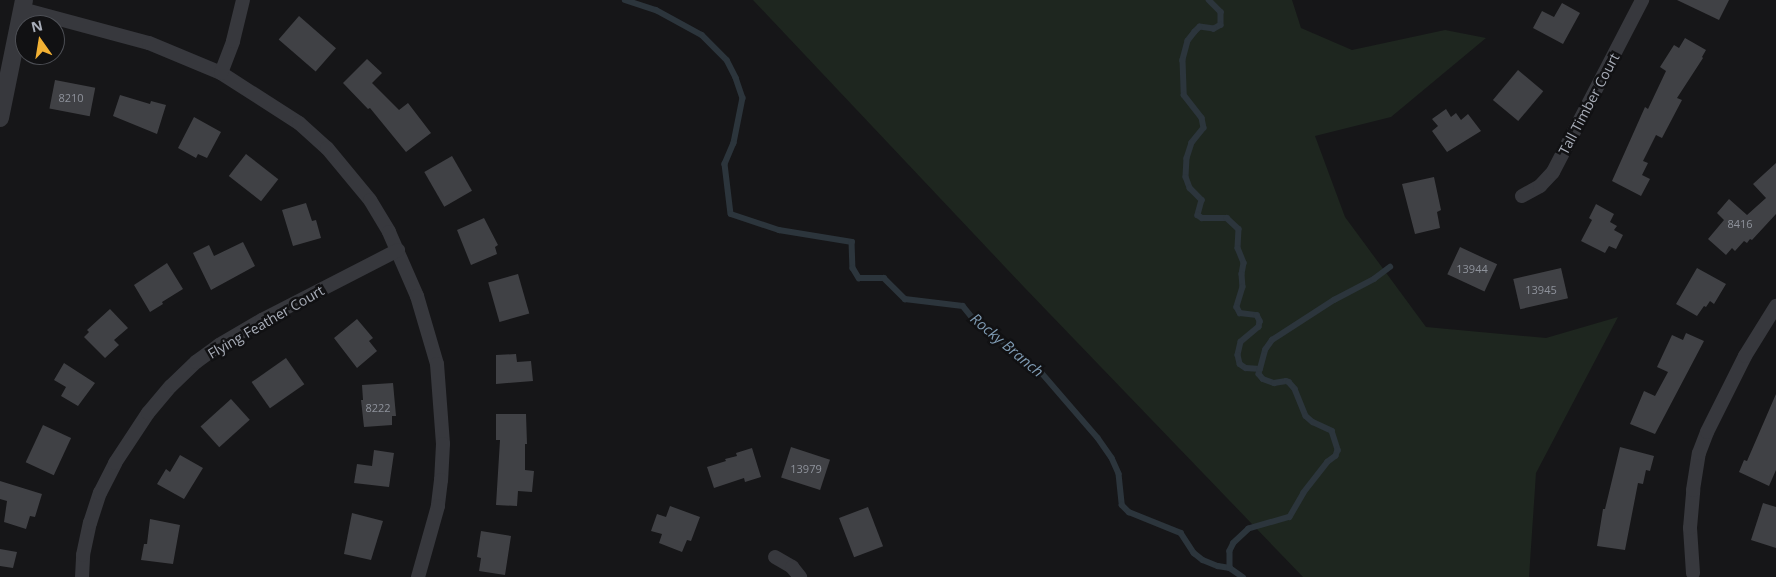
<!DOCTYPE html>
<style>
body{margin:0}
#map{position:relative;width:1776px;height:577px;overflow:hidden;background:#161618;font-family:"Open Sans",sans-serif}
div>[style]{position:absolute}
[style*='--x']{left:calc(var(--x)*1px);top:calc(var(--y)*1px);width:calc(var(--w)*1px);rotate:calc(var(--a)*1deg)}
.green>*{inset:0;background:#1e261f}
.stream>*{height:5.5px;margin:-2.75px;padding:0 2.75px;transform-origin:2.75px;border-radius:2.75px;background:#2c353c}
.building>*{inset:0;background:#404145;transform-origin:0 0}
.minor>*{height:14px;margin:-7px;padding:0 7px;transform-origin:7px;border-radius:7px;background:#37383d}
.tertiary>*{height:18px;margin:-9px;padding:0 9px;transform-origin:9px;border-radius:9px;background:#37383d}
span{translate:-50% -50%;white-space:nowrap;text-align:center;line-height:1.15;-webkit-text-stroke:5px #111113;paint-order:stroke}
.number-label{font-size:11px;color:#8e929b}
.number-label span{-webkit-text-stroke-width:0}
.street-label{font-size:14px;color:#a8adb8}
.water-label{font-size:15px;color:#7f9bb3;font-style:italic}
.north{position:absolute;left:15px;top:15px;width:50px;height:50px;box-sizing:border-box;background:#111113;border:1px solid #4d4f55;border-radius:50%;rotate:347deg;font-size:14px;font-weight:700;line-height:20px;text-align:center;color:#a8adb8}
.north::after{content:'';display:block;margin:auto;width:18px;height:22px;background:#f2b134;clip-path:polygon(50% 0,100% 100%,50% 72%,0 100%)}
</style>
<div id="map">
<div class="green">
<i style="clip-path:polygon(753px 0,1292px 0,1301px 28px,1352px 50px,1445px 30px,1486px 38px,1391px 117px,1315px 136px,1345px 217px,1426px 327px,1546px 338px,1618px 317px,1536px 473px,1529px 577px,1303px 577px,1023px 286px)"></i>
</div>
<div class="stream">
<i style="--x:625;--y:0;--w:33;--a:18"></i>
<i style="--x:656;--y:10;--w:52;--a:28.5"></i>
<i style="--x:702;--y:35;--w:35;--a:45"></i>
<i style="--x:727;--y:60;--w:20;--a:63"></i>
<i style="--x:736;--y:78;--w:21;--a:71"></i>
<i style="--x:743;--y:98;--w:46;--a:101.3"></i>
<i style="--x:734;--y:143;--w:23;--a:113"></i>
<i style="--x:725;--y:164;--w:50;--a:83.2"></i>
<i style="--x:731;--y:214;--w:51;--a:18.4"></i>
<i style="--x:779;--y:230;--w:74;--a:9.3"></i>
<i style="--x:852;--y:242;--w:26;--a:88"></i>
<i style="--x:853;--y:268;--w:12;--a:59"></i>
<i style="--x:859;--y:278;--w:25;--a:0"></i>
<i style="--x:884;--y:278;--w:30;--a:45"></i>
<i style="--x:905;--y:299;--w:58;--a:6.9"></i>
<i style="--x:963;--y:306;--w:14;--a:51"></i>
<i style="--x:972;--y:317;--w:88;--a:38.6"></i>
<i style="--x:1041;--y:372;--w:87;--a:49.2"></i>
<i style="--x:1098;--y:438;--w:24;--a:55"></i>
<i style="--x:1112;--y:458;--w:17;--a:66"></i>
<i style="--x:1119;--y:474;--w:31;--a:84"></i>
<i style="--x:1122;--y:505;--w:10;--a:45"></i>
<i style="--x:1129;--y:512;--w:56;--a:22"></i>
<i style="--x:1181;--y:533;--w:24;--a:57"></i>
<i style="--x:1194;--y:553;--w:11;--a:38"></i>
<i style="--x:1203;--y:560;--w:16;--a:22"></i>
<i style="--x:1218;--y:566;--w:12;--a:9"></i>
<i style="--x:1230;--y:568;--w:16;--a:35"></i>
<i style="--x:1209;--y:0;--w:17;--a:45"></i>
<i style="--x:1221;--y:12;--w:13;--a:90"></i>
<i style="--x:1221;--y:25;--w:8;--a:150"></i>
<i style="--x:1214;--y:29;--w:14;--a:-172"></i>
<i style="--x:1200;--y:27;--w:7;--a:135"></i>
<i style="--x:1195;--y:32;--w:11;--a:128"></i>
<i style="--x:1188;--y:41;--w:20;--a:105"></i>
<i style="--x:1183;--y:60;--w:35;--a:88"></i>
<i style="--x:1184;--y:95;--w:29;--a:52"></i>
<i style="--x:1202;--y:118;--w:10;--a:79"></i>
<i style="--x:1204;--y:128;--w:19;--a:129"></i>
<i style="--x:1192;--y:143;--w:16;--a:108"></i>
<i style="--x:1187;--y:158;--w:19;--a:93"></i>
<i style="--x:1186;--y:177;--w:12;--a:70"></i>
<i style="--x:1190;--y:188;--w:17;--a:45"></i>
<i style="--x:1202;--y:200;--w:16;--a:105"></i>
<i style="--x:1198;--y:215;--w:5;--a:37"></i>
<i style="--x:1202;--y:218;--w:25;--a:0"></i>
<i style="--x:1227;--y:218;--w:16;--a:43"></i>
<i style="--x:1239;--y:229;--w:19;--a:93"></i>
<i style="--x:1238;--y:248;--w:16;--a:68"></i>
<i style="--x:1244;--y:263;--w:11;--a:100"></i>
<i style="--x:1242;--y:274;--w:13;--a:86"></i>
<i style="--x:1243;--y:287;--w:21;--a:107"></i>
<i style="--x:1237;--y:307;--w:7;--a:63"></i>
<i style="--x:1240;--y:313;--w:17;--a:7"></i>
<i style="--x:1257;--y:315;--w:7;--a:63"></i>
<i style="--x:1260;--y:321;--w:6;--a:99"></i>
<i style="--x:1259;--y:327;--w:23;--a:140"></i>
<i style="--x:1241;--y:342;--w:13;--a:103"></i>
<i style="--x:1238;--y:355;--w:9;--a:77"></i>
<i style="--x:1240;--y:364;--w:7;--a:34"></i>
<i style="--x:1246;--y:368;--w:14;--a:4"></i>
<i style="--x:1260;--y:369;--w:5;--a:101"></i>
<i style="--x:1259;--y:374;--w:6;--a:51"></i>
<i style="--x:1263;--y:379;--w:12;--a:20"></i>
<i style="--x:1274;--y:383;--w:12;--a:-9"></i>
<i style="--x:1286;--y:381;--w:3;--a:18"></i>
<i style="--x:1289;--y:382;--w:9;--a:49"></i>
<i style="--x:1295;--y:389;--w:29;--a:68"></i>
<i style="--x:1306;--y:416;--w:9;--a:41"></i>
<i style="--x:1313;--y:422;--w:21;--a:25"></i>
<i style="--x:1332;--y:431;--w:20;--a:72"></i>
<i style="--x:1338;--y:450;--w:6;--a:108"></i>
<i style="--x:1336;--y:456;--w:10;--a:143"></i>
<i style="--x:1328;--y:462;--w:39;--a:128"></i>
<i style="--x:1304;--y:493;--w:28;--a:120"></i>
<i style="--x:1290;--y:517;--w:43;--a:163.7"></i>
<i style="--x:1249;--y:529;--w:21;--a:137"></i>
<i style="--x:1234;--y:543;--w:9;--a:117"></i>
<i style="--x:1230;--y:551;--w:17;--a:90"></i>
<i style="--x:1260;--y:369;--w:20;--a:-75"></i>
<i style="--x:1265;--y:350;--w:12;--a:-55"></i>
<i style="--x:1272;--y:340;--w:74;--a:-32.8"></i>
<i style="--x:1334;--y:300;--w:45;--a:-27.7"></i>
<i style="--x:1374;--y:279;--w:20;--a:-37"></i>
</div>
<div class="building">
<i style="clip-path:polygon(1677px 0,1729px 0,1719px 20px)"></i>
<i style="clip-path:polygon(1562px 3px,1580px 13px,1563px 44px,1533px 28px,1542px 11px,1554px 17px)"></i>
<i style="left:299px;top:16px;width:49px;height:31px;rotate:41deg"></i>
<i style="clip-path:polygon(1685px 38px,1706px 50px,1702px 57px,1703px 58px,1677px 98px,1682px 100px,1662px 138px,1656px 135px,1643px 161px,1648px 163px,1642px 175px,1650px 179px,1641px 196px,1612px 181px,1645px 107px,1648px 109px,1666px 71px,1660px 67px,1674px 45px,1679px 48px)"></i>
<i style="clip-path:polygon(367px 59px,382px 73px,372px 83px,399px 110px,408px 103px,431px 133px,406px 152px,370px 108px,368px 109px,343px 83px)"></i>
<i style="left:1518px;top:70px;width:33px;height:39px;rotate:40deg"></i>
<i style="left:55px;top:80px;width:41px;height:29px;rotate:11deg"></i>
<i style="clip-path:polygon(120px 95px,150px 104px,151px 101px,166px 105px,157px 134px,113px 116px)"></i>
<i style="clip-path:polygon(1446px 109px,1451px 117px,1456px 113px,1461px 120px,1468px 114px,1481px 131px,1447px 152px,1432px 131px,1438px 126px,1432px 119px)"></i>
<i style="clip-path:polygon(194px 117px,221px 132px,207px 158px,198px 154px,196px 158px,178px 148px)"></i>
<i style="left:246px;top:154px;width:41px;height:28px;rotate:38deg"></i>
<i style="left:452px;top:156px;width:40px;height:32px;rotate:60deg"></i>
<i style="clip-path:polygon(1776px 163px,1776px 214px,1752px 240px,1750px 239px,1747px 243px,1744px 241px,1735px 251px,1732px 248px,1726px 255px,1708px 239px,1724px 220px,1717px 213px,1729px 199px,1747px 215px,1766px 198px,1753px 184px)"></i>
<i style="clip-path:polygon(1434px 177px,1441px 210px,1437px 212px,1440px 228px,1415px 234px,1402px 184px)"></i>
<i style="clip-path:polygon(306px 203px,312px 221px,316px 220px,321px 238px,293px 246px,282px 210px)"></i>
<i style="clip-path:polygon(1596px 204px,1614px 214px,1610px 222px,1617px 226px,1614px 230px,1623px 235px,1616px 249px,1609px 246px,1605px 253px,1581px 241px,1592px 220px,1589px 218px)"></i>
<i style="clip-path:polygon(484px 218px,498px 245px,495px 247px,497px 254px,471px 265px,457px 230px)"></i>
<i style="clip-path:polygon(243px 242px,255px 266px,211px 290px,193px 253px,209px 245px,214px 256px)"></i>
<i style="left:1460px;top:247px;width:41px;height:30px;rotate:25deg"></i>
<i style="clip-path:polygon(167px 263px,183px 289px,162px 302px,163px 304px,150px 312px,134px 285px)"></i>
<i style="left:1561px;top:268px;width:31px;height:49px;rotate:77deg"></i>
<i style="clip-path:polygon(1697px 268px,1726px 284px,1714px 304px,1710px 301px,1706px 307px,1704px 306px,1697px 316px,1676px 304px)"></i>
<i style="left:518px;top:274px;width:41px;height:31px;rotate:74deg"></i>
<i style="clip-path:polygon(110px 309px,128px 328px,114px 340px,119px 345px,105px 358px,84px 337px,89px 332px,87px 330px)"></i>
<i style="clip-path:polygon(357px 319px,373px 338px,369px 341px,377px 351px,357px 368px,334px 338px)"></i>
<i style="clip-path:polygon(1686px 333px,1704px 341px,1655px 434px,1630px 424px,1644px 391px,1655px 396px,1668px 372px,1657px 367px,1672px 335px,1683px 340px)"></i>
<i style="clip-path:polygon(516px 354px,517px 362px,531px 361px,533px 381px,496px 384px,496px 355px)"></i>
<i style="left:286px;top:358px;width:32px;height:42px;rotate:55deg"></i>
<i style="clip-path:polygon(64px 363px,95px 383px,78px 406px,61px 396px,66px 387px,54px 380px)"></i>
<i style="clip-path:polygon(393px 383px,396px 416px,392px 416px,392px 425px,364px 427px,361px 400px,363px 400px,362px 385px)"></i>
<i style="clip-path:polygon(1776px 394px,1776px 470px,1769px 486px,1739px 472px,1744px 460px,1747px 461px)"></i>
<i style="left:231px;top:399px;width:28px;height:41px;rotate:48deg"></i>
<i style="clip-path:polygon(496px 414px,526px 414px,527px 444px,525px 444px,525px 470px,534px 471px,532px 492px,518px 491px,517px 506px,496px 505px,500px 440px,496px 440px)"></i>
<i style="left:43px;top:425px;width:31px;height:41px;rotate:25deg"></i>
<i style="left:791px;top:447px;width:41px;height:32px;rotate:18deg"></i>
<i style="clip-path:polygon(1620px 447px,1654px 456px,1650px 471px,1646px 470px,1643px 484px,1638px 483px,1625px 550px,1597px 546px,1603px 509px,1605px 509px)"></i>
<i style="clip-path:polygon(752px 448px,761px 477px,745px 482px,744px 478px,714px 488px,707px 467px,726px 461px,725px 459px,737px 456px,736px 453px)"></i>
<i style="clip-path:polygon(374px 450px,394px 453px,389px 487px,354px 483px,357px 464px,372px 466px)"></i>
<i style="clip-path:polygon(180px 455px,203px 468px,184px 499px,157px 484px,166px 469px,170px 472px)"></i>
<i style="clip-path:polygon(0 481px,42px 494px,35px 517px,30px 516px,26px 529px,4px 522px,7px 501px,0 499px)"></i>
<i style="clip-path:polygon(1763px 503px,1776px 507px,1776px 548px,1751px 540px)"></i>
<i style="clip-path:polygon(670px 506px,700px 517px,691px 541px,687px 540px,682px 552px,659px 543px,662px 534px,651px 531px,657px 514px,666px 517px)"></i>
<i style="left:868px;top:507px;width:42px;height:31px;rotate:69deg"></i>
<i style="clip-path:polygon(352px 513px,383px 521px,371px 560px,344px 554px)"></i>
<i style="clip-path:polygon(150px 519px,180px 525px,173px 564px,141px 560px,144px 544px,147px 544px)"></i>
<i style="clip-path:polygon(481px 531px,511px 536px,505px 575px,479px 571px,481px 558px,477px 557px)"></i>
<i style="clip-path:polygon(0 549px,17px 552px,13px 568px,0 566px)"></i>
</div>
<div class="minor">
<i style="--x:22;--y:9;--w:131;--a:15"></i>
<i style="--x:149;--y:43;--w:78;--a:22.6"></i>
<i style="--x:221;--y:73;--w:93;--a:32.7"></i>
<i style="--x:299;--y:123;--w:38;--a:42"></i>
<i style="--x:327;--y:148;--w:67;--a:50.4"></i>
<i style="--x:370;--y:200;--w:37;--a:59"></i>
<i style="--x:389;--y:232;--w:70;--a:66.4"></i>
<i style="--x:417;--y:296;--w:71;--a:73.6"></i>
<i style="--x:437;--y:364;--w:80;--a:85.7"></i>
<i style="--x:443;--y:444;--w:36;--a:93"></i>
<i style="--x:441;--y:480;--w:26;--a:97"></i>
<i style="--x:438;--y:506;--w:74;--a:105.7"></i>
<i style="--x:221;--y:73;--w:34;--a:-69"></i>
<i style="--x:233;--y:41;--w:42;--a:-76.3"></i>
<i style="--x:1522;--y:196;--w:21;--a:-29"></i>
<i style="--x:1540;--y:186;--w:19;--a:-47"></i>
<i style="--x:1553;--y:172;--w:194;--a:-62.6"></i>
<i style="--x:775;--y:557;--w:20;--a:30"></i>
<i style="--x:792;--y:567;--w:13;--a:51"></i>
<i style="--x:1693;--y:573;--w:45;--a:-93.8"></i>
<i style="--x:1690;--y:528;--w:38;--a:-85"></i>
<i style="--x:1693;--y:490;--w:37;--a:-81"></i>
<i style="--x:1699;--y:453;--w:22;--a:-69"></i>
<i style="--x:1707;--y:432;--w:85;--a:-63.4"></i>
<i style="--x:1745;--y:356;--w:59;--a:-58.2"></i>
<i style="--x:82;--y:577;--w:22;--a:-87"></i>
<i style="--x:83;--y:555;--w:33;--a:-78"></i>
<i style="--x:90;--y:523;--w:32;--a:-72"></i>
<i style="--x:100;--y:493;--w:34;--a:-63"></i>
<i style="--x:115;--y:463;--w:60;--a:-56.6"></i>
<i style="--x:148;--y:413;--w:35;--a:-50"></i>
<i style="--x:171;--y:386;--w:35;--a:-44"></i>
<i style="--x:196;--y:362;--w:29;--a:-36"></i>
<i style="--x:219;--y:345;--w:50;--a:-30.2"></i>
<i style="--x:262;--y:320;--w:153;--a:-27.2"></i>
</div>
<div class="tertiary">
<i style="--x:0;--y:118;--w:120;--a:-78.5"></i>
</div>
<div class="number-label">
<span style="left:71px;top:98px">8210</span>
<span style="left:1740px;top:224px">8416</span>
<span style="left:1472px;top:269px">13944</span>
<span style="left:1541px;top:290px">13945</span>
<span style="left:378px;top:408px">8222</span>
<span style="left:806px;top:469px">13979</span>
</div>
<div class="street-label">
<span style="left:1589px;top:104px;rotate:-62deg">Tall Timber Court</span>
<span style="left:266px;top:322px;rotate:-30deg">Flying Feather Court</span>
</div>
<div class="water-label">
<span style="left:1007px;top:345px;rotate:40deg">Rocky Branch</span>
</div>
<div class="north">N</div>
</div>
